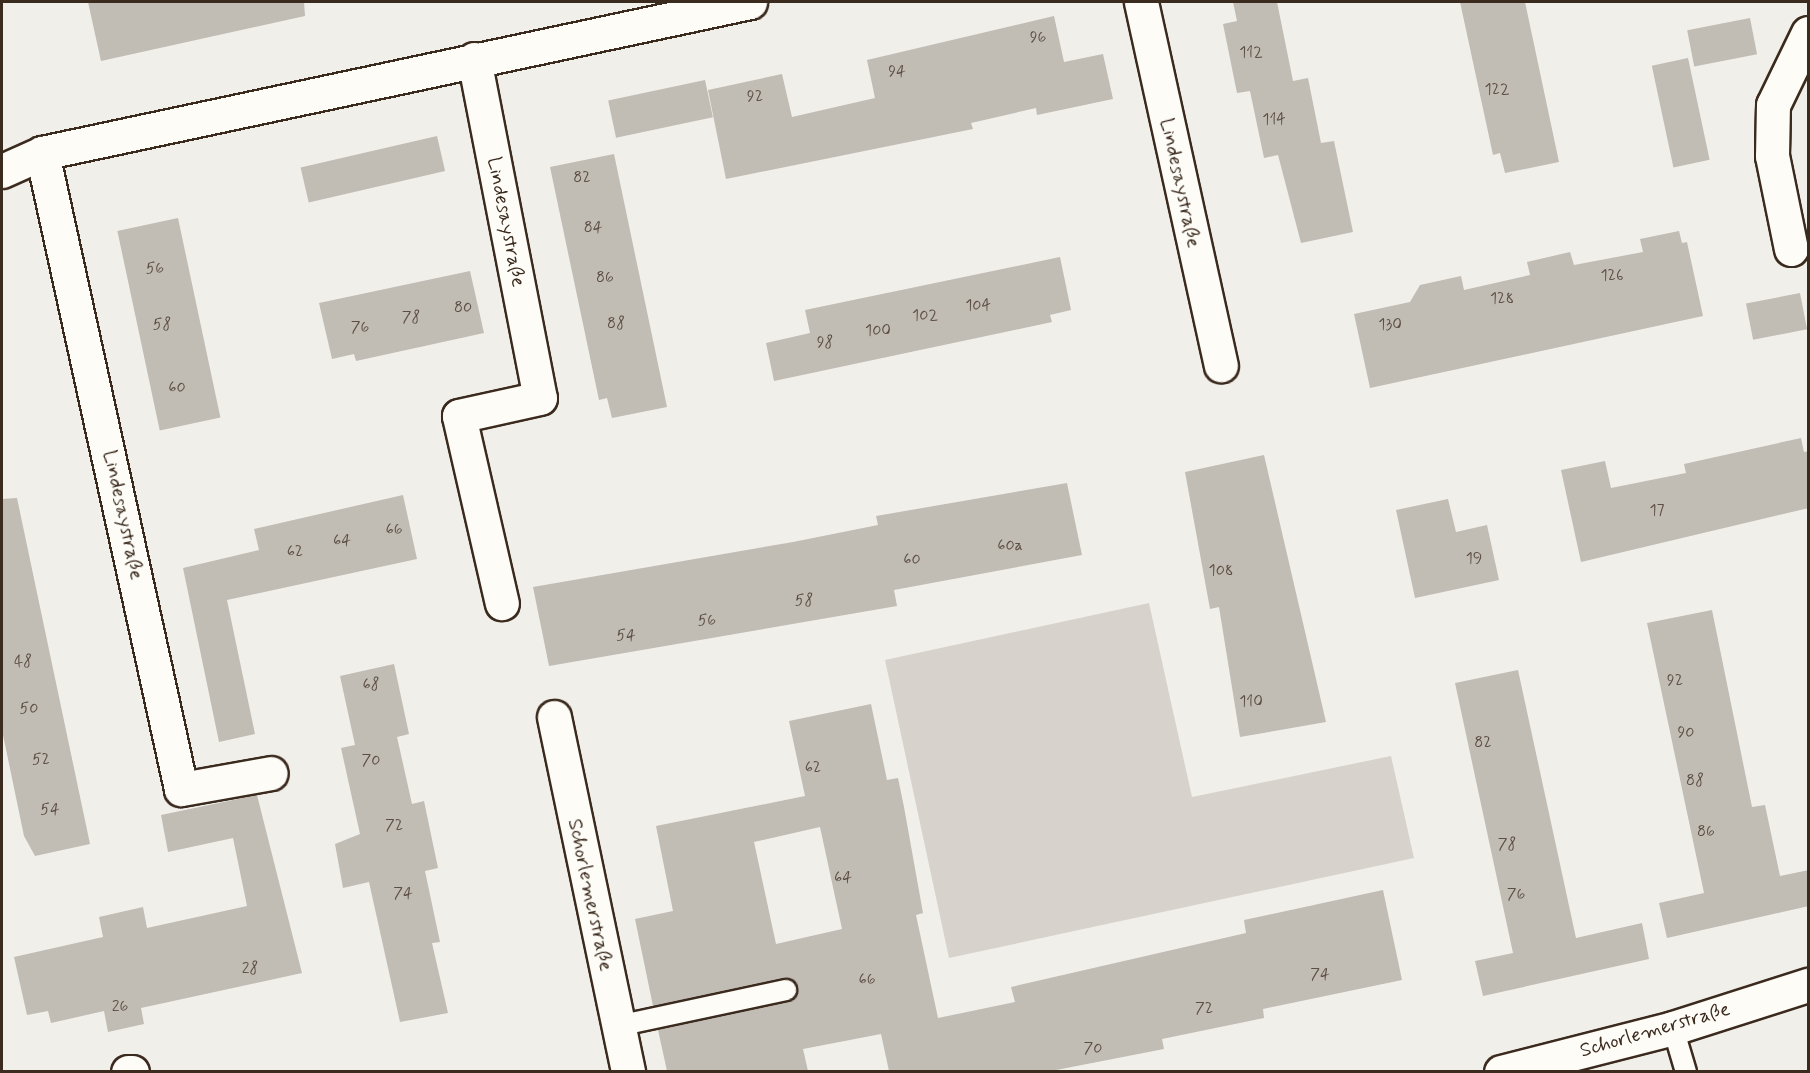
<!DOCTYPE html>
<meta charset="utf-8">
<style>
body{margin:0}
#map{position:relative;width:1810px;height:1073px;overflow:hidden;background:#f1efea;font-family:Mynerve,sans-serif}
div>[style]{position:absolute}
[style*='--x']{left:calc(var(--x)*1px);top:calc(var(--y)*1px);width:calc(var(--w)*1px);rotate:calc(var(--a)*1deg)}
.green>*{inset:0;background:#d7d2cc}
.building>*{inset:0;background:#c1bcb4;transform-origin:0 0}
.roads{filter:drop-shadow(2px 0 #3b2a1e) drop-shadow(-2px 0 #3b2a1e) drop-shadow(0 2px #3b2a1e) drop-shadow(0 -2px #3b2a1e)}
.service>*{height:20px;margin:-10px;padding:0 10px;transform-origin:10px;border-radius:10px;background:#fdfcf7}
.minor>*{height:33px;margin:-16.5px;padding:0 16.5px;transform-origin:16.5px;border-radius:16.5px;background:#fdfcf7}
span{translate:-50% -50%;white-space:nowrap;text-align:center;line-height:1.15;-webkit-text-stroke:5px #fdfcf7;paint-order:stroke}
.number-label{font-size:16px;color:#5c4e44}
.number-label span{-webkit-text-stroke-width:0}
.street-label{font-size:20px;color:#3b2a1e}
.frame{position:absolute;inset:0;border:3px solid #3b2a1e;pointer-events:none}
</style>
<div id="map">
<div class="green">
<i style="clip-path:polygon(1149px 603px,1192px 797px,1391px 756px,1414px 858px,949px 958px,885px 660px)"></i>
</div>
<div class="building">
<i style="clip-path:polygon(88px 2px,304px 2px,305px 16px,101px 61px)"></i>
<i style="clip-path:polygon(1233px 2px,1277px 2px,1293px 81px,1308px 78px,1321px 143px,1334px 141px,1353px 232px,1301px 243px,1278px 155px,1264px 158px,1250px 91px,1237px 93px,1223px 24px,1237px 21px)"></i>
<i style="clip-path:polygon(1460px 2px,1525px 2px,1559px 162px,1505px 173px,1500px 153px,1493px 155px)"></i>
<i style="clip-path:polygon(1054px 16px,1064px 62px,1103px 54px,1113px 99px,1037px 115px,1036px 108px,971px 123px,973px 129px,726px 179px,708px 90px,782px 74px,792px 117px,875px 98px,867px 60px)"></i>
<i style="left:1750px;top:18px;width:37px;height:64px;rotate:79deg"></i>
<i style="left:1688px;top:58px;width:104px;height:37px;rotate:78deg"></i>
<i style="left:705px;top:80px;width:38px;height:99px;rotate:78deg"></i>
<i style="left:437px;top:136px;width:36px;height:140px;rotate:77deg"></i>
<i style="clip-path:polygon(614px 154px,667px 407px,612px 418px,607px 398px,599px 400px,550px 167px)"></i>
<i style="left:178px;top:218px;width:204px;height:62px;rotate:78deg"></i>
<i style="clip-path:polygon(1679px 231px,1682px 243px,1687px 242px,1703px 316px,1370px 388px,1354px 314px,1410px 302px,1420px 285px,1461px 276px,1464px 290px,1530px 275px,1527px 262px,1570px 252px,1574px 265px,1643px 252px,1640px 239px)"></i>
<i style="clip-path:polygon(1060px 257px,1071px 310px,1050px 315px,1052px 322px,774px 381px,766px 343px,810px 333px,805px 310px)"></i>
<i style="clip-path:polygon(470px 271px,484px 333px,356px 361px,354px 354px,332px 359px,319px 303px)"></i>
<i style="left:1800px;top:293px;width:37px;height:55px;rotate:79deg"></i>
<i style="clip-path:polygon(1801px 438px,1804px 452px,1809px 451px,1809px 508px,1581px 562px,1561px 470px,1605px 461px,1611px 488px,1686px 473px,1684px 464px)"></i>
<i style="clip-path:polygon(1264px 455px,1326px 722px,1240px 737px,1219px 607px,1210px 609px,1185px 472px)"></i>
<i style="clip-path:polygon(1067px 483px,1082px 555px,894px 590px,897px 606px,549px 666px,533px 587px,793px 542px,878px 525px,876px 516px)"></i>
<i style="clip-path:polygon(403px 495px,417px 559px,227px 600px,255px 734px,219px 742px,183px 568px,259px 550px,254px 529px)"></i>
<i style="clip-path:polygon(17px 498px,90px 844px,35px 856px,24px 836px,2px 730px,2px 499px)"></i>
<i style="clip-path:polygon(1448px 499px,1456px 532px,1487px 525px,1499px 580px,1415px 598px,1396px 510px)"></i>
<i style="clip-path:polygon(1712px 610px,1752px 807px,1765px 805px,1780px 876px,1809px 870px,1809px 906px,1667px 938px,1659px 903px,1704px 893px,1647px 623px)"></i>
<i style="clip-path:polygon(394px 664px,409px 734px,397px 737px,412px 804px,424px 801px,438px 868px,425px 871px,440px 942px,432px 943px,448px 1013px,400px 1022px,369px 882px,343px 888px,335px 844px,360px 834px,341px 748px,355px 745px,340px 676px)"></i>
<i style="clip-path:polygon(1518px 670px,1576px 938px,1642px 923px,1649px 959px,1483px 996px,1475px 961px,1513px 953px,1455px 683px)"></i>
<i style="clip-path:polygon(evenodd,871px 704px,887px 780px,898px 778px,904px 807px,923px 913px,916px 915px,938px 1018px,1015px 1002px,1011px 987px,1246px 933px,1244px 920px,1383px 890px,1402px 980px,1263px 1009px,1264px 1018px,1162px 1039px,1164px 1049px,1051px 1071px,889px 1071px,881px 1034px,803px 1049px,808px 1071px,667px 1071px,658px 1030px,789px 1002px,798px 988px,783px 978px,653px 1006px,635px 919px,673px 911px,656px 826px,805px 796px,789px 721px,871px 704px,820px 827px,842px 929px,776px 944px,754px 842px,820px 827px)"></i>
<i style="clip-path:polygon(257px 795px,302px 973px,141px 1008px,144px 1024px,108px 1032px,104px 1011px,51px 1023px,48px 1011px,27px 1015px,14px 957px,103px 937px,99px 917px,143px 907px,147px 928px,247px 906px,233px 838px,168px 852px,161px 815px)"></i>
</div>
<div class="roads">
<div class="service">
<i style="--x:618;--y:1026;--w:172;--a:-12.1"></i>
<i style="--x:1673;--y:1028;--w:46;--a:73.5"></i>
</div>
<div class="minor">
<i style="--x:1141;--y:2;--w:372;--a:77.6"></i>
<i style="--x:474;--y:59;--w:345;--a:79"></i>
<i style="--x:540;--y:398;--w:83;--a:167.5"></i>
<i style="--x:459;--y:416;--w:192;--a:77.1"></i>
<i style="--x:42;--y:153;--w:651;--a:77.67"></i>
<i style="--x:181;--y:789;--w:91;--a:-10.1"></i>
<i style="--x:2;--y:171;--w:44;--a:-24.2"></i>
<i style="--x:42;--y:153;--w:724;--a:-12.04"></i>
<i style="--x:1791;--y:249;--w:95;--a:-101.5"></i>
<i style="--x:1772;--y:156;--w:51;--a:-88.9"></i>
<i style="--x:1773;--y:105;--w:80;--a:-64.1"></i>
<i style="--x:554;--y:717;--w:363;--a:78.2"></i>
<i style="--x:128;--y:1072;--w:4;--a:0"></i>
<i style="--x:1501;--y:1072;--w:178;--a:-14.3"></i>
<i style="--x:1673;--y:1028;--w:142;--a:-17.7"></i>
</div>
</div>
<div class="number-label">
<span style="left:1038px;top:38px">96</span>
<span style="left:1251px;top:53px">112</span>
<span style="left:897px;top:72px">94</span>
<span style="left:1497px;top:90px">122</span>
<span style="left:755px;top:97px">92</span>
<span style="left:1274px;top:120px">114</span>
<span style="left:582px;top:178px">82</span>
<span style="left:593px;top:228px">84</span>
<span style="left:155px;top:269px">56</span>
<span style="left:1612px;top:276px">126</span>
<span style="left:605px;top:278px">86</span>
<span style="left:1502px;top:299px">128</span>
<span style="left:978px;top:306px">104</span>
<span style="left:463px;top:308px">80</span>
<span style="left:925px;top:316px">102</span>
<span style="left:411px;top:318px">78</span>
<span style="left:616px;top:324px">88</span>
<span style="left:162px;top:325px">58</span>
<span style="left:1390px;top:325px">130</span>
<span style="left:360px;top:328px">76</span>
<span style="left:878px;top:331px">100</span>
<span style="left:825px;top:343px">98</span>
<span style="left:177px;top:388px">60</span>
<span style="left:1657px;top:511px">17</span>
<span style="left:394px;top:530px">66</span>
<span style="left:342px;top:541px">64</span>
<span style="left:1010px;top:546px">60a</span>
<span style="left:295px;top:552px">62</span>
<span style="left:1474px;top:559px">19</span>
<span style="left:912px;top:560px">60</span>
<span style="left:1221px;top:571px">108</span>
<span style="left:804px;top:601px">58</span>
<span style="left:707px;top:621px">56</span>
<span style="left:626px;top:636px">54</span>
<span style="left:23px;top:662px">48</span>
<span style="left:1675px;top:681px">92</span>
<span style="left:371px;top:685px">68</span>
<span style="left:1251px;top:702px">110</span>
<span style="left:29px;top:709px">50</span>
<span style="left:1686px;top:733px">90</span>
<span style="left:1483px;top:743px">82</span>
<span style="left:41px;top:760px">52</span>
<span style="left:371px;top:761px">70</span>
<span style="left:813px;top:768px">62</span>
<span style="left:1695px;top:781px">88</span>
<span style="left:50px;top:810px">54</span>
<span style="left:394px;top:826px">72</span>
<span style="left:1706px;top:832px">86</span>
<span style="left:1507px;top:845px">78</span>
<span style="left:843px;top:878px">64</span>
<span style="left:403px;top:894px">74</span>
<span style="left:1516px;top:895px">76</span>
<span style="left:250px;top:969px">28</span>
<span style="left:1320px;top:975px">74</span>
<span style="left:867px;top:980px">66</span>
<span style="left:120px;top:1007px">26</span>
<span style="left:1204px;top:1009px">72</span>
<span style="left:1093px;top:1049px">70</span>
</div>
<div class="street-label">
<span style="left:1180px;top:183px;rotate:78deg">Lindesaystraße</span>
<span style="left:506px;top:222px;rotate:79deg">Lindesaystraße</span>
<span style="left:123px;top:515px;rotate:78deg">Lindesaystraße</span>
<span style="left:590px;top:895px;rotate:78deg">Schorlemerstraße</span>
<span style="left:1655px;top:1030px;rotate:-16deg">Schorlemerstraße</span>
</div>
<div class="frame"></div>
</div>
